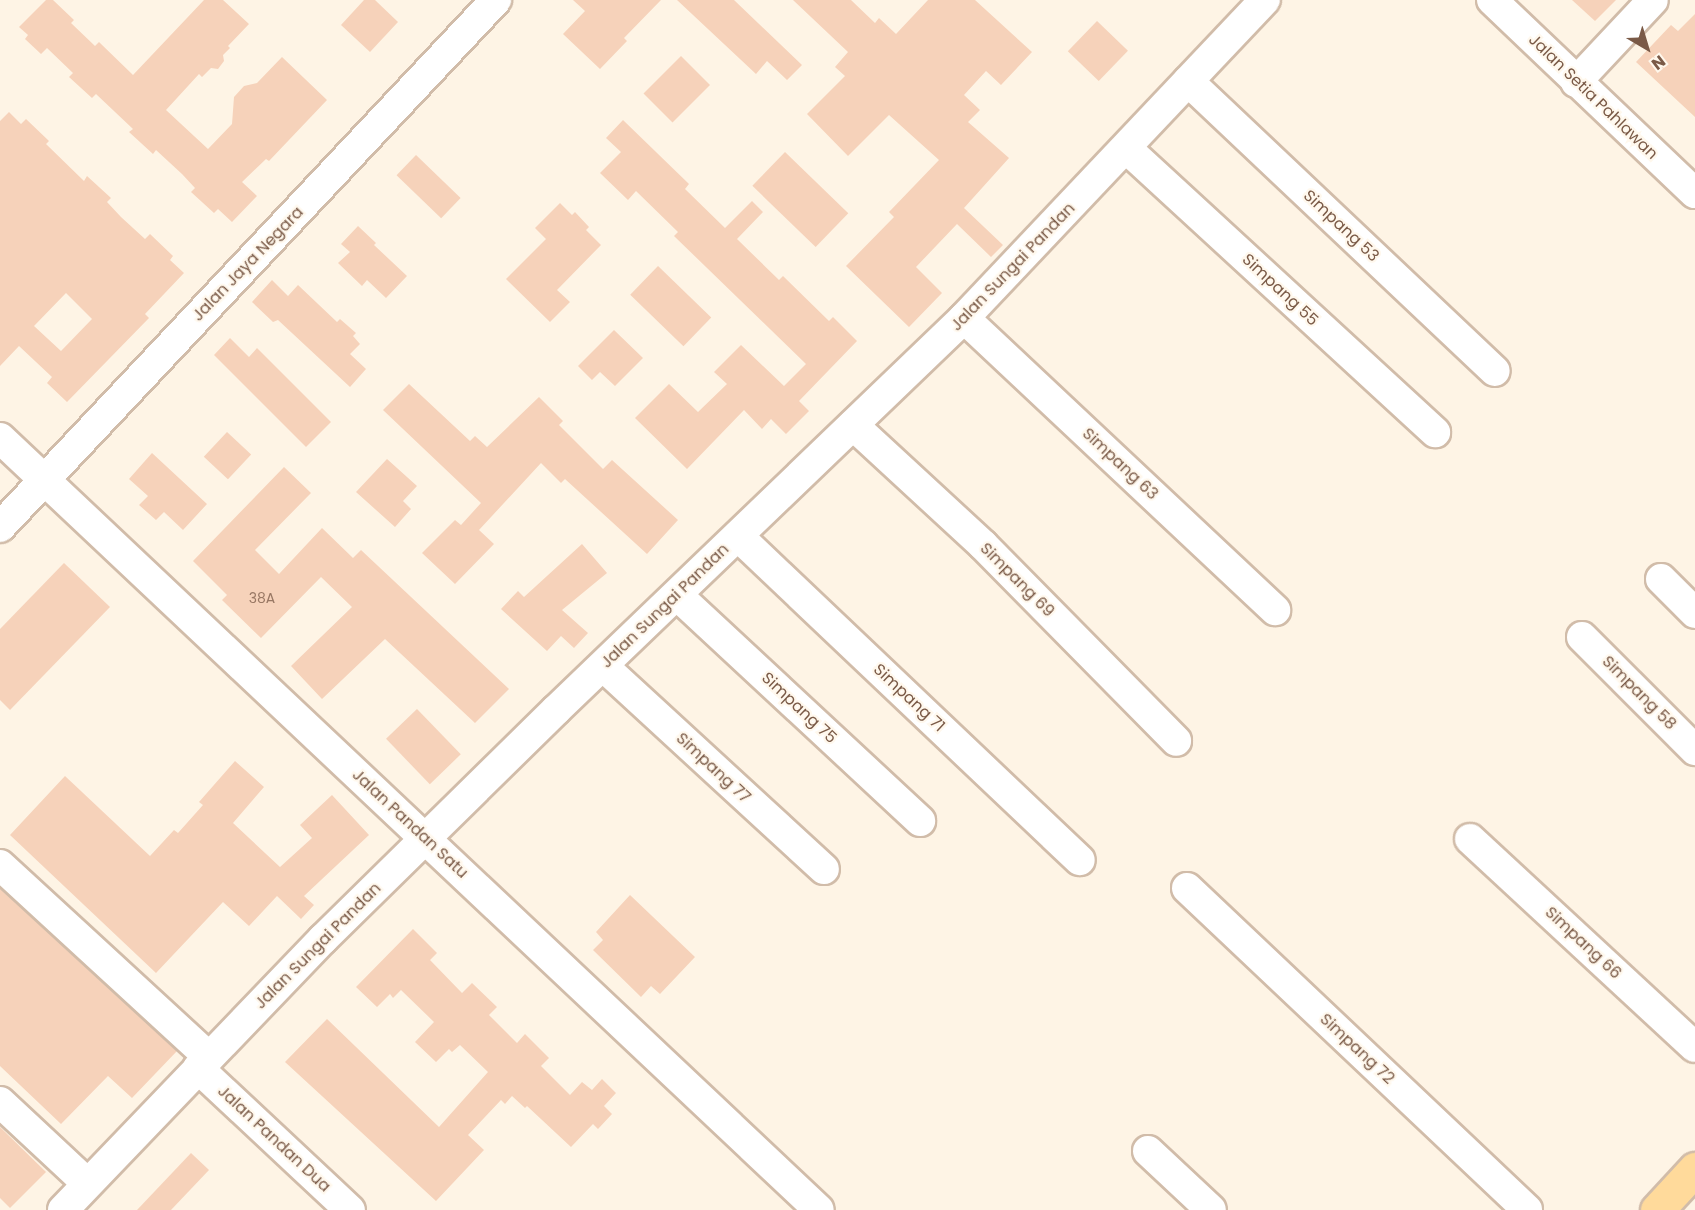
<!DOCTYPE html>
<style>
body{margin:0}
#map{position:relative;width:1695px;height:1210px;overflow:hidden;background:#fef4e5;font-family:Poppins,sans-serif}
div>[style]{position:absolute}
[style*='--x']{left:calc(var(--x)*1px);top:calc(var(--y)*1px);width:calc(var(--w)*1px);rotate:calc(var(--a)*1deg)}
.building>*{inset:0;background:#f6d2ba;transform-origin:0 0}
.roads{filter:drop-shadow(2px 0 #d1bca9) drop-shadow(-2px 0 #d1bca9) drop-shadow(0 2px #d1bca9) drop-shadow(0 -2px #d1bca9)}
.minor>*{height:30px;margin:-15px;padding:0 15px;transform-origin:15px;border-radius:15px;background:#fff}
.major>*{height:33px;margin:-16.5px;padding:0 16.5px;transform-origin:16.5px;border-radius:16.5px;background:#ffda9b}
span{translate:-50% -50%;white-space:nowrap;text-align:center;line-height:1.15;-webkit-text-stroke:4.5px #fff8ed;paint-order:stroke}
.number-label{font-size:14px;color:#997864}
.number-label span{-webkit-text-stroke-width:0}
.street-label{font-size:16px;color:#7a5a47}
.north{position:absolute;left:1617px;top:18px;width:60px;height:60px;-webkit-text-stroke:4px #fff8ed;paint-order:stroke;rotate:142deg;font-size:16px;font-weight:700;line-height:24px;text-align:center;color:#7a5a47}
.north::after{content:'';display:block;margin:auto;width:21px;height:27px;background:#7a5a47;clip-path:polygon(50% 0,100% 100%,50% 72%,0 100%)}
</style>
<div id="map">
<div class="building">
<i style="clip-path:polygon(46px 0,53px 0,74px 20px,71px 23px,95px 46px,99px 42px,133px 75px,204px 0,223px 0,249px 24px,228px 46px,230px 48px,223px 55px,224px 61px,218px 69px,211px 68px,202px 77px,199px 74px,166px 110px,208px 149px,232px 124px,234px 97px,244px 86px,257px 83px,282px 57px,327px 100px,269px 161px,266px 159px,242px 182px,257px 196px,232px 222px,218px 209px,214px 213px,191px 192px,195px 188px,182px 174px,156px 150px,153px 154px,129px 132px,133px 129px,96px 94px,92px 98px,69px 77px,73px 73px,47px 48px,41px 54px,25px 39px,28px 35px,19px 27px)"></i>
<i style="clip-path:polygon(364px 0,375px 0,398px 22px,370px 52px,341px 25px)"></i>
<i style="clip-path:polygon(573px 0,661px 0,624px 38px,627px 41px,600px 69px,563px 34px,585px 11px)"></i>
<i style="clip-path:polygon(677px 0,734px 0,802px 65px,787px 80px,767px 61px,756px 74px)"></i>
<i style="clip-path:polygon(793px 0,851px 0,875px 23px,879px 18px,896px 34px,928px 0,975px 0,1032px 52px,1001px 85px,986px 71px,964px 95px,980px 110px,968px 122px,1009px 158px,964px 208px,1003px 245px,991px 257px,957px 224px,916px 267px,942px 293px,909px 327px,846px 266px,894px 217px,889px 212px,939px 160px,889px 115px,848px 156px,807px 114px,845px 76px,835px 67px,848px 52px)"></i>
<i style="clip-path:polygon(1572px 0,1616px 0,1595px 21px)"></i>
<i style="clip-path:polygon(1695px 14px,1695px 117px,1636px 62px,1671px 25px,1678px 31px)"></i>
<i style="left:1097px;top:21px;width:43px;height:42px;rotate:44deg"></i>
<i style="left:681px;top:56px;width:41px;height:53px;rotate:45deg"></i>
<i style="clip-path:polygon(evenodd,9px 112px,21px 124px,26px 119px,49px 141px,46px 144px,84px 181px,87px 176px,111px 198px,107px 202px,121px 217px,145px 239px,150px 234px,173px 256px,170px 260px,184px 273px,145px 314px,149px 318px,67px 402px,47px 383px,52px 377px,19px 346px,0 366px,0 121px,9px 112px,66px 293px,92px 319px,61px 351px,34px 326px,66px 293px)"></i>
<i style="clip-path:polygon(623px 120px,689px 184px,685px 189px,725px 228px,752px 201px,763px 212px,737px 239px,779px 280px,783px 276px,829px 321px,833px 317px,857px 341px,799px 401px,809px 411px,786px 434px,771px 419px,762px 429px,744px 410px,687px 469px,635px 418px,669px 384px,698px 412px,727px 384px,714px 372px,741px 345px,784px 386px,806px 364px,674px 236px,678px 232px,636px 191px,628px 200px,600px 173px,621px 152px,606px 138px)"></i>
<i style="left:785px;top:152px;width:88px;height:47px;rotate:44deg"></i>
<i style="left:416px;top:155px;width:62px;height:28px;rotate:44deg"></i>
<i style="clip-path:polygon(560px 203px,572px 215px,575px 212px,589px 227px,586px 230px,601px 245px,557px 290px,570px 302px,550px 322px,506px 279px,546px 239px,535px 228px)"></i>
<i style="clip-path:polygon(358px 226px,376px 243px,374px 245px,407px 276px,386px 298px,367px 280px,362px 286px,338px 263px,350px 252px,341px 244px)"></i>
<i style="left:658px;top:266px;width:74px;height:40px;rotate:44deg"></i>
<i style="clip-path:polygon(272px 280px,288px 296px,298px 285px,337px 322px,340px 319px,356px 333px,353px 336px,360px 344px,350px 354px,366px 369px,350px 387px,278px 320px,273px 322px,252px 302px)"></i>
<i style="clip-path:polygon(614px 330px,643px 358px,615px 386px,600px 372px,592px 380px,578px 366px)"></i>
<i style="clip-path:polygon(230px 338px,249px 357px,257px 348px,331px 422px,306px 447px,214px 355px)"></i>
<i style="clip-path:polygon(409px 384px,470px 441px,475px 436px,487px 447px,539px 397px,563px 421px,559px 425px,603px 469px,612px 460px,678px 520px,647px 554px,565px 479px,561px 483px,541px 463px,479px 530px,494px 544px,455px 584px,422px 553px,455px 520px,461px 525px,481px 503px,383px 410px)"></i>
<i style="left:227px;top:432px;width:33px;height:34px;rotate:43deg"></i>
<i style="clip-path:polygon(152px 453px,207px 504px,183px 530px,164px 512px,156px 520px,139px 505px,148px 496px,129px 479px)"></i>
<i style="clip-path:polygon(387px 459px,417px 486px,403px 501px,411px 509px,395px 527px,356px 492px)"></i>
<i style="clip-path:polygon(284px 467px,311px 493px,255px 550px,279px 574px,322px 528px,353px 558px,361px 550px,509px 689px,475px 723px,385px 639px,322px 699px,291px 666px,352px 607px,321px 577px,261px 638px,222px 600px,227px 595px,193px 561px)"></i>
<i style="clip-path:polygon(582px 544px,607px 573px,562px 610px,588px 633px,574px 648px,561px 636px,547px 651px,501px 609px,518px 591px,524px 597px)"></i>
<i style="clip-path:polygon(64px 563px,110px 607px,10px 710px,0 700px,0 629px)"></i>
<i style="left:417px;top:709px;width:63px;height:43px;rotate:46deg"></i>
<i style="clip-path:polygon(235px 761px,264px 787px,233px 823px,280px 867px,312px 838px,300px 825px,332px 795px,369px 835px,304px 896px,314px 905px,301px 919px,277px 896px,249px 926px,223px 902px,156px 973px,10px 835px,65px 776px,150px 856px,174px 830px,178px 833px,203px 805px,199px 802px)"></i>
<i style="clip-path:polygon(0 888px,177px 1051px,132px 1098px,108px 1076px,61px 1124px,0 1066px)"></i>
<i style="clip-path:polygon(630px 895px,695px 957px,660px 994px,651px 986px,641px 997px,593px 950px,603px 940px,596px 932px)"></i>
<i style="clip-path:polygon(413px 929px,437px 953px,430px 960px,462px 993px,472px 983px,497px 1007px,489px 1015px,517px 1043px,525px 1034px,549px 1058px,541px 1066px,570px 1095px,582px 1082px,592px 1090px,602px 1079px,616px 1093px,604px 1106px,612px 1114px,598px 1129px,593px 1124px,571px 1147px,527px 1106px,525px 1108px,512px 1096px,505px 1104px,501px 1100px,468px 1135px,484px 1150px,436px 1201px,285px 1062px,327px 1019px,439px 1127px,488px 1072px,460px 1045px,452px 1052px,449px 1049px,436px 1062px,415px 1042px,434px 1022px,401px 990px,393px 998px,390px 994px,377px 1007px,356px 987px)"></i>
<i style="clip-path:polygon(0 1127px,46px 1172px,10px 1208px,0 1198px)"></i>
<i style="clip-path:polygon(191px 1153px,209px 1170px,171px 1210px,137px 1210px)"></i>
</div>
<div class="roads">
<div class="minor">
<i style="--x:1492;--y:0;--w:280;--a:43.6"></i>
<i style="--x:1188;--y:81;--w:422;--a:43.4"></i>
<i style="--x:1576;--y:82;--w:112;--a:-46.8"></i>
<i style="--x:1126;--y:148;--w:420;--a:42.6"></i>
<i style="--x:964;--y:318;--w:427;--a:43.2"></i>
<i style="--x:853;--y:425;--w:177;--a:42.7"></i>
<i style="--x:983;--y:545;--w:275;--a:45.4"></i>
<i style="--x:0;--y:438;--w:1125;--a:43.31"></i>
<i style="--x:0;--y:527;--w:724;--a:-46.74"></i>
<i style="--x:738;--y:536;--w:471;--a:43.5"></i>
<i style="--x:1661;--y:579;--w:48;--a:45"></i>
<i style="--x:677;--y:595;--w:332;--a:42.9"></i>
<i style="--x:1582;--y:637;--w:160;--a:45"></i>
<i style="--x:603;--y:666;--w:300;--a:42.6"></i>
<i style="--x:1470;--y:839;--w:306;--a:42.8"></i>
<i style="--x:0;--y:865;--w:284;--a:42.6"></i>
<i style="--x:1187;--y:888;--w:468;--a:43.4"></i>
<i style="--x:198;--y:1068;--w:208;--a:43.1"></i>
<i style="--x:0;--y:1102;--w:119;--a:43"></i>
<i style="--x:1148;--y:1151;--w:86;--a:43.1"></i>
<i style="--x:63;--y:1210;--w:376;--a:-46.2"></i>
<i style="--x:323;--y:939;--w:327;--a:-44.5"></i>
<i style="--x:556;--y:710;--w:566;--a:-43.85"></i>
<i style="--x:964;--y:318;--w:438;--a:-46.6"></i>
</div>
<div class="major">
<i style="--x:1657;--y:1210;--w:56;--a:-47.2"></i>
</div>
</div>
<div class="number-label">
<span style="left:262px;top:598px">38A</span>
</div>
<div class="street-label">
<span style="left:1593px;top:97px;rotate:44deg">Jalan Setia Pahlawan</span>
<span style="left:1341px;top:226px;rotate:43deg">Simpang 53</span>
<span style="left:248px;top:264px;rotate:-46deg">Jalan Jaya Negara</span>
<span style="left:1013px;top:267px;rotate:-46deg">Jalan Sungai Pandan</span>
<span style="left:1280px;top:290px;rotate:43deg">Simpang 55</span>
<span style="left:1120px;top:464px;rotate:43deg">Simpang 63</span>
<span style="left:1017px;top:580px;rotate:45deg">Simpang 69</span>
<span style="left:665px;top:606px;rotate:-44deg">Jalan Sungai Pandan</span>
<span style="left:1639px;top:693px;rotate:45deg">Simpang 58</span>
<span style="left:909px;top:698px;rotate:43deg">Simpang 71</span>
<span style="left:799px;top:708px;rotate:43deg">Simpang 75</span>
<span style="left:713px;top:768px;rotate:43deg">Simpang 77</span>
<span style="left:410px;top:824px;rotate:43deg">Jalan Pandan Satu</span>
<span style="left:1583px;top:943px;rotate:43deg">Simpang 66</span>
<span style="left:318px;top:946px;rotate:-45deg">Jalan Sungai Pandan</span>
<span style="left:1357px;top:1049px;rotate:43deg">Simpang 72</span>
<span style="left:274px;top:1139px;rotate:43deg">Jalan Pandan Dua</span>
</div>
<div class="north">N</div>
</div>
